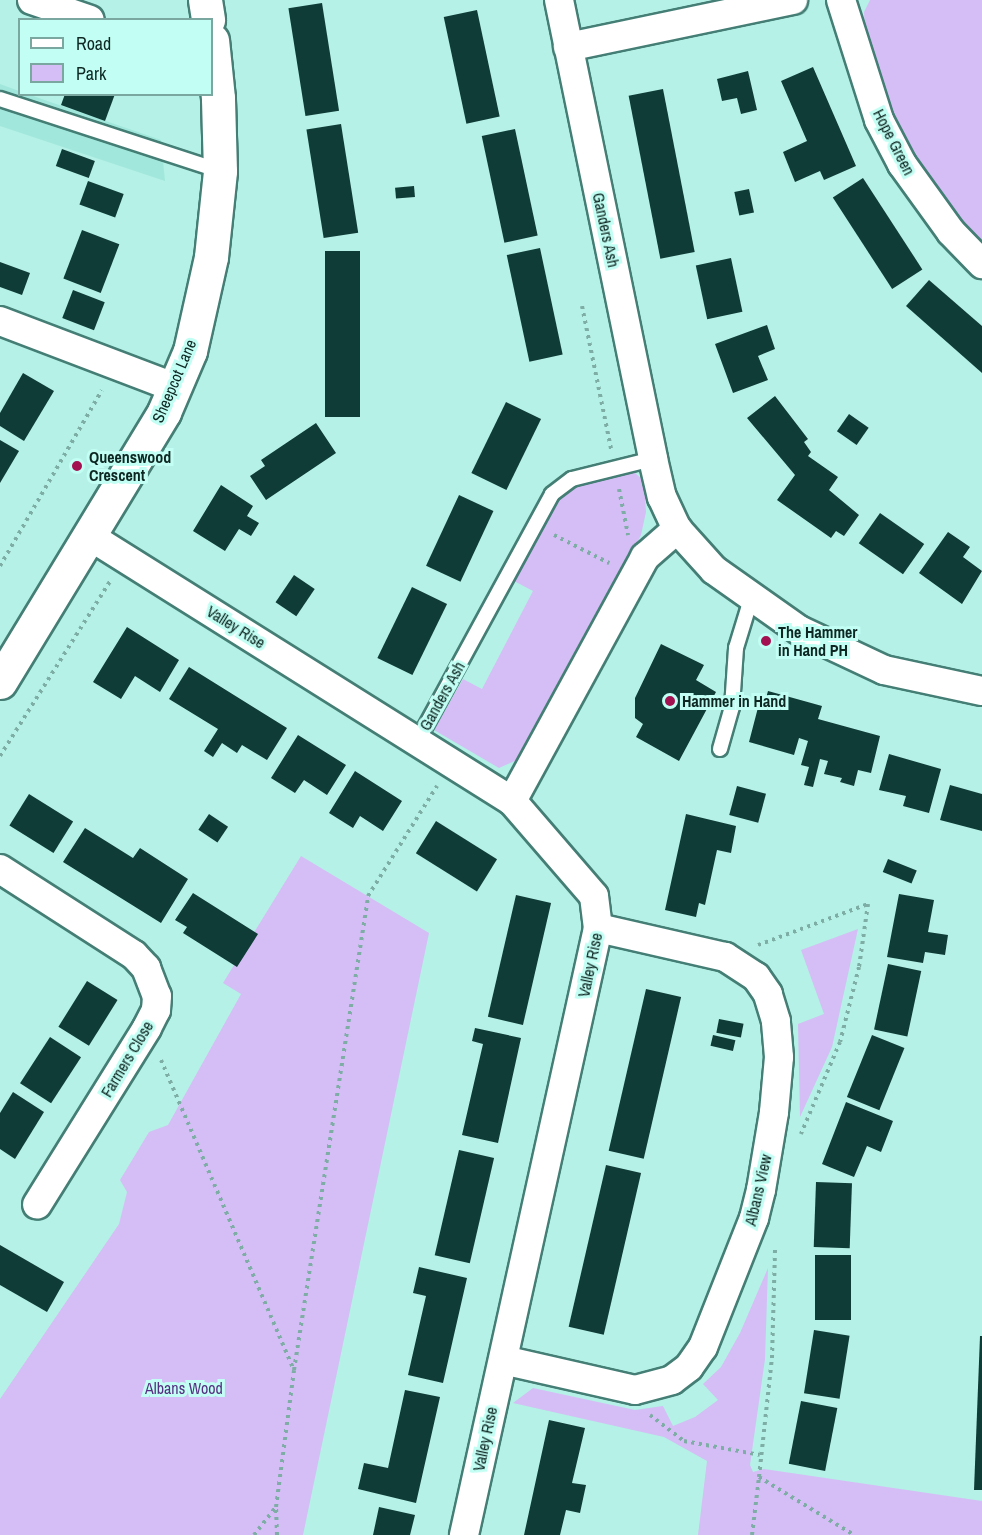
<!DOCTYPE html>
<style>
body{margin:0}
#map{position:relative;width:982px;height:1535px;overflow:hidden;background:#b5f1e6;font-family:"Archivo Narrow",sans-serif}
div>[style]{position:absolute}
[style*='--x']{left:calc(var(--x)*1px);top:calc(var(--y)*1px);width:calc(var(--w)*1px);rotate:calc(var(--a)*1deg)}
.built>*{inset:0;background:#a1e7db}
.green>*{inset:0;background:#d4bef5}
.building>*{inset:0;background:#0f3c37;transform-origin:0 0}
.path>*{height:4px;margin-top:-2px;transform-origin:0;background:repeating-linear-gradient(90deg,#7dada4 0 3px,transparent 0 7.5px)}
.roads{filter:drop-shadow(2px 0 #447e75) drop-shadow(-2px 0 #447e75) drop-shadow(0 2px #447e75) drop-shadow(0 -2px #447e75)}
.lane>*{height:14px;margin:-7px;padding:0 7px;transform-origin:7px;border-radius:7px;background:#fff}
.street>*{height:28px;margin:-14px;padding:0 14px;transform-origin:14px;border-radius:14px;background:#fff}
.secondary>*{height:33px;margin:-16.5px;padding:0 16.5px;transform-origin:16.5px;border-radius:16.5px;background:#fff}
.dots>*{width:16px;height:16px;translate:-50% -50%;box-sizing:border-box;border:3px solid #c2fef3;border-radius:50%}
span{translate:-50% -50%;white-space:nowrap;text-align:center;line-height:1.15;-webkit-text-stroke:6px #c2fef3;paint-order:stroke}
.street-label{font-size:16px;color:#0e2723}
.poi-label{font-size:16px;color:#0e2723;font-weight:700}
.left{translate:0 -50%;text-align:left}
.park-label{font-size:16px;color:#562f81}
.legend{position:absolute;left:18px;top:18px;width:195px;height:78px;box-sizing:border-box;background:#c2fef3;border:2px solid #7aa8a0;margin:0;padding:8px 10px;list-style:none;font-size:18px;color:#0e2723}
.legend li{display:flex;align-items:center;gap:12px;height:30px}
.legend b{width:30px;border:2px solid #7aa8a0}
</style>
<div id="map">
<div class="built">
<i style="clip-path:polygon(0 84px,19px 91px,20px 94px,30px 95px,161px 140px,165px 181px,0 126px)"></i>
</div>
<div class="green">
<i style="clip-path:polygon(870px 0,982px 0,982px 243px,940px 193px,907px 143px,887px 101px,865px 33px,864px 12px)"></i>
<i style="clip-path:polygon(634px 472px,644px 481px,646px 512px,641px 535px,526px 756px,499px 768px,434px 730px,463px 679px,482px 689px,533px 591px,514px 581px,557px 501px,574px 487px)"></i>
<i style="clip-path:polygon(301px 856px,429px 933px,303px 1535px,0 1535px,0 1399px,119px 1224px,127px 1192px,120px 1180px,149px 1132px,168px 1125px,241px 994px,223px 983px)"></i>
<i style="clip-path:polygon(858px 929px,832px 1047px,800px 1117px,798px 1024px,824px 1014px,801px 950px)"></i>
<i style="clip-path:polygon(768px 1268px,765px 1359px,750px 1465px,753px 1472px,764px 1469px,982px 1501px,982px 1535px,698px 1535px,707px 1461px,664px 1437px,513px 1403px,533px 1388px,635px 1410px,663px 1406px,673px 1426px,695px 1417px,718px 1400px,703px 1384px,721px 1367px,740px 1333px)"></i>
</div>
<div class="building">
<i style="left:322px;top:3px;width:109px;height:34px;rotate:81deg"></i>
<i style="left:477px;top:10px;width:109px;height:34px;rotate:78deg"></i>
<i style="clip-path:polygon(813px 67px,856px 166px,824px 180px,820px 171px,795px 182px,783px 152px,807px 141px,781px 81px)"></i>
<i style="clip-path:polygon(748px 71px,757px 110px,741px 114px,737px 98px,722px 101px,717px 79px)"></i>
<i style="left:663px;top:89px;width:166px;height:35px;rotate:79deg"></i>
<i style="clip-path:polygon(65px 94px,115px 94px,105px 121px,61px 105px)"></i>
<i style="left:341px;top:124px;width:110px;height:35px;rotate:81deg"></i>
<i style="left:515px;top:129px;width:109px;height:34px;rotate:78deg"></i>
<i style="left:62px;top:149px;width:35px;height:18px;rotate:20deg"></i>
<i style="left:863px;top:178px;width:109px;height:36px;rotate:57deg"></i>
<i style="left:88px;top:181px;width:38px;height:25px;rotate:20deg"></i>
<i style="left:414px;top:186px;width:11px;height:19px;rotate:85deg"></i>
<i style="left:749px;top:189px;width:24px;height:15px;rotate:78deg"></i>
<i style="left:82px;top:230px;width:40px;height:52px;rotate:21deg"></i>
<i style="left:540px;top:248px;width:109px;height:34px;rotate:78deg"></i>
<i style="left:325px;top:251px;width:35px;height:166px"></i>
<i style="left:731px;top:258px;width:55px;height:36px;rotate:78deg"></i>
<i style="clip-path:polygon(0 262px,30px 273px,22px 295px,0 287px)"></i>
<i style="clip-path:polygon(929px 280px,982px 326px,982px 373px,906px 306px)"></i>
<i style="left:73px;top:290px;width:34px;height:30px;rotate:21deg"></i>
<i style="clip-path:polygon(767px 325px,775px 349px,758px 356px,768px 380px,733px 393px,715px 344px)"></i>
<i style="clip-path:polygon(23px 373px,54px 391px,24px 441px,0 426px,0 413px)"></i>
<i style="clip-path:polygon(775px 396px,808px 439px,804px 442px,811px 452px,808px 456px,838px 477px,829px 490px,859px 515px,844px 536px,836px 531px,831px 538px,777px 500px,795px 475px,747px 418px)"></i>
<i style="left:506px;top:402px;width:39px;height:79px;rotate:26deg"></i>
<i style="left:849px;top:414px;width:24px;height:21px;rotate:35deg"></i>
<i style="clip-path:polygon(316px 423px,336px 453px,266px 500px,250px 476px,265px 466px,261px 460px)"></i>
<i style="clip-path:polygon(0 440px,19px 451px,0 483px)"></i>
<i style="clip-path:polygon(221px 485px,253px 506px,247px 516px,259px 523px,251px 536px,239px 529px,225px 551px,193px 531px)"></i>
<i style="left:459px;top:495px;width:38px;height:78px;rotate:25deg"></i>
<i style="left:880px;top:513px;width:54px;height:37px;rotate:35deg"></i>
<i style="clip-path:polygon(948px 532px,970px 547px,963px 557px,982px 571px,962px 604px,919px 573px)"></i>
<i style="left:294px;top:575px;width:25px;height:33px;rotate:34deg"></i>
<i style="left:412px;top:587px;width:39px;height:79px;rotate:26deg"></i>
<i style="clip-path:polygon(127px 627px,179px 660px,160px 692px,135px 676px,121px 699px,93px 682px)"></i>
<i style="clip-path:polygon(661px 644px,704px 665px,696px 680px,716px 692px,679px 761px,636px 737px,643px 724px,635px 718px,635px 698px)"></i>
<i style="clip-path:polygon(189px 667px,287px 728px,267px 760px,242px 745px,237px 753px,222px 743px,213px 757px,204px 751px,218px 729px,169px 699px)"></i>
<i style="clip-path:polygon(768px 691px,822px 706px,818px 719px,880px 736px,871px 773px,858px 770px,854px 786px,840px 782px,842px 778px,824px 774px,828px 761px,820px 759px,813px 787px,804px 785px,809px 767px,801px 765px,808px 741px,799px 738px,794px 755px,749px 742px,761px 696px,766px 698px)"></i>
<i style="clip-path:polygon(298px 735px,346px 765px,327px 795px,304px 780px,295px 793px,271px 778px)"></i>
<i style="clip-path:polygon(889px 754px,941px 769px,929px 813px,903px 806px,906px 796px,879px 790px)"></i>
<i style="clip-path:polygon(355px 771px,402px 801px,383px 831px,360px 816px,353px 828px,329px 813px)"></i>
<i style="clip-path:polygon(950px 785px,982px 794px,982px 831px,940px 820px)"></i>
<i style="left:737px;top:786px;width:30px;height:30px;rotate:15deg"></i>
<i style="left:29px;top:794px;width:52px;height:37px;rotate:32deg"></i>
<i style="left:209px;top:814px;width:23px;height:19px;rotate:34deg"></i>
<i style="clip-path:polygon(686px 814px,736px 826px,731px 853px,717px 850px,705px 905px,699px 903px,696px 917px,665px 910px)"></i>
<i style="left:436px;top:821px;width:72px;height:38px;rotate:32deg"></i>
<i style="clip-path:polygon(85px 828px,133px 858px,140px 848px,188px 879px,161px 923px,63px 862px)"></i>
<i style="left:888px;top:859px;width:31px;height:14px;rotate:22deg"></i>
<i style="clip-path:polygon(193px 893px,258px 934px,237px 967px,183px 933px,187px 927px,175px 920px)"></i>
<i style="clip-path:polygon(899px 894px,934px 900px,928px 932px,948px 935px,945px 955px,925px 952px,923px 963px,887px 957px)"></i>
<i style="left:516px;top:895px;width:36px;height:125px;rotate:13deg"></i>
<i style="left:888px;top:964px;width:34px;height:67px;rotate:12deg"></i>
<i style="left:87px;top:981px;width:36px;height:54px;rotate:32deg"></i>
<i style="left:646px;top:989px;width:36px;height:166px;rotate:13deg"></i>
<i style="left:719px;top:1019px;width:25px;height:14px;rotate:11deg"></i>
<i style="clip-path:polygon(475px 1028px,521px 1038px,498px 1143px,462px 1135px,483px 1044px,472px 1041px)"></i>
<i style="left:713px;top:1035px;width:23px;height:11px;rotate:13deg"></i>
<i style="left:872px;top:1035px;width:35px;height:67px;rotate:22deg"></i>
<i style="left:50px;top:1037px;width:37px;height:55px;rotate:33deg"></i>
<i style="clip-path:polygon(13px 1092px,44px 1112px,15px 1159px,0 1149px,0 1113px)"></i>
<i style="clip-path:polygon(846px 1102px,893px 1121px,881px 1152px,867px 1146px,854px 1177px,822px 1164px)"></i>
<i style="left:459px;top:1150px;width:36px;height:108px;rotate:13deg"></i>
<i style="left:606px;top:1165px;width:36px;height:166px;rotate:13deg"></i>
<i style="left:816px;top:1182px;width:36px;height:65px;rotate:2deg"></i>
<i style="clip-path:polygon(0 1245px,64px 1282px,47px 1312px,0 1285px)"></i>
<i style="left:815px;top:1255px;width:36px;height:65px"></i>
<i style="clip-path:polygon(419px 1267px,467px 1278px,443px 1383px,408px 1375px,426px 1296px,413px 1293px)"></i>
<i style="left:814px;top:1330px;width:36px;height:64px;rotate:9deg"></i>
<i style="clip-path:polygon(980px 1336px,982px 1336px,982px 1490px,974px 1490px)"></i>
<i style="clip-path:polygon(405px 1390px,440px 1397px,416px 1503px,358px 1489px,364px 1463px,388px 1468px)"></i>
<i style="left:801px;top:1401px;width:37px;height:64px;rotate:11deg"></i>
<i style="clip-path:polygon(549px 1420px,585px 1428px,572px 1483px,586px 1485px,580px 1513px,566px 1510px,560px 1535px,524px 1535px)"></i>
<i style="clip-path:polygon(379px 1507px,415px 1515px,410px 1535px,373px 1535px)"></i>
</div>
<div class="path">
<i style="--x:582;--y:306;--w:146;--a:78.5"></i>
<i style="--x:619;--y:489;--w:47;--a:78.9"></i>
<i style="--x:554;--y:535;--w:62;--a:27"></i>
<i style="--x:0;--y:566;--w:203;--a:-59.9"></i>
<i style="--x:0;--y:756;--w:207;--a:-57.8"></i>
<i style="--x:758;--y:945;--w:117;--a:-20.4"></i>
<i style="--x:868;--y:904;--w:64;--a:98.1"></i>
<i style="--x:859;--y:967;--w:77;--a:104.2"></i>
<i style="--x:840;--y:1042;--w:100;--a:113"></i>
<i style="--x:161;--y:1060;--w:337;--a:66.8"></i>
<i style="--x:650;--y:1415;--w:43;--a:37.4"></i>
<i style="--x:684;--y:1441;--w:77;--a:10.4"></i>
<i style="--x:759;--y:1477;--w:120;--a:-83.8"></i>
<i style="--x:772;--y:1358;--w:110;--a:-88.4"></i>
<i style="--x:254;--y:1535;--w:34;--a:-52"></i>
<i style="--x:277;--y:1535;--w:28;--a:-92"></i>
<i style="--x:276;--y:1507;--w:138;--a:-82.5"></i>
<i style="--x:294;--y:1370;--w:480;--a:-81.1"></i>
<i style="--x:368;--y:896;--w:130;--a:-57.9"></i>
<i style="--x:752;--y:1535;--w:58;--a:-83.1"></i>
<i style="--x:759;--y:1477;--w:111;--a:31.4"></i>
</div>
<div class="roads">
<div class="lane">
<i style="--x:0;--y:99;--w:231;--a:18.1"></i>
<i style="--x:418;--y:740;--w:280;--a:-61.4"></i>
<i style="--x:552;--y:494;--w:25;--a:-37"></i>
<i style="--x:572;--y:479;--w:83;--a:-13.9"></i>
<i style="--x:720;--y:749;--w:44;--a:-74.1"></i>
<i style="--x:732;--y:707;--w:59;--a:-86.1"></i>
<i style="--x:736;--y:648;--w:51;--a:-73"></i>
</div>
<div class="street">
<i style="--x:32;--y:0;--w:61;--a:19"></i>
<i style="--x:559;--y:0;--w:469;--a:78.4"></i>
<i style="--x:653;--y:459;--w:39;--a:77"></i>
<i style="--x:662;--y:497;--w:35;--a:65"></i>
<i style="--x:677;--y:529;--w:55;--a:47.9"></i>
<i style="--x:714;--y:570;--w:104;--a:35.2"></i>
<i style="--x:799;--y:630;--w:94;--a:25.2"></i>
<i style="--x:884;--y:670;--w:100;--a:12.1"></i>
<i style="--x:841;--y:0;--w:126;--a:72.4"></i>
<i style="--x:879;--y:120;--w:50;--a:62.4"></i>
<i style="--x:902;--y:164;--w:84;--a:54.2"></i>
<i style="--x:951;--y:232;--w:45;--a:45.9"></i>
<i style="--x:568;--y:47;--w:230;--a:-11.8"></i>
<i style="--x:0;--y:321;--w:186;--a:20.8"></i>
<i style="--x:91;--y:537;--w:497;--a:32.1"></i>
<i style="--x:512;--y:801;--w:125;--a:49.2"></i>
<i style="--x:594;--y:896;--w:32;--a:83"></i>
<i style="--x:598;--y:928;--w:622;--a:102.45"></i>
<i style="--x:512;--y:801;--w:278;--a:-61.4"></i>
<i style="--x:645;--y:557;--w:43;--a:-41.2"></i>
<i style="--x:0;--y:869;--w:159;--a:32.7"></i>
<i style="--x:134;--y:955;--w:18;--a:47"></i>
<i style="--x:146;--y:968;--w:30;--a:69"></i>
<i style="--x:157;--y:996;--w:14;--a:94"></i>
<i style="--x:156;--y:1010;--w:20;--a:117"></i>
<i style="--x:147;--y:1028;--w:208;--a:121.9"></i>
<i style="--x:503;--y:1360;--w:135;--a:12.8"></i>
<i style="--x:635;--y:1390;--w:38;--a:-15"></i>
<i style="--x:672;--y:1380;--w:21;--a:-37"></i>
<i style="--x:689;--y:1367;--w:24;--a:-55"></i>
<i style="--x:703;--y:1347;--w:139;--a:-68.4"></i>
<i style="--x:754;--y:1218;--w:29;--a:-76"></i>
<i style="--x:761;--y:1190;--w:79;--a:-80.5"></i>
<i style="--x:774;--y:1112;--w:55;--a:-84.8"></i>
<i style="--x:779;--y:1057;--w:36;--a:-95"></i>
<i style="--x:776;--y:1021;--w:28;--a:-107"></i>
<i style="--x:768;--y:994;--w:21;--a:-125"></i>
<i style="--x:756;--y:977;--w:37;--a:-147"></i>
<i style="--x:725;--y:957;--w:130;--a:-167.1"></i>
</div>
<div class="secondary">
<i style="--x:205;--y:0;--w:20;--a:81"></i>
<i style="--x:0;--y:682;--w:316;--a:-58.7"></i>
<i style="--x:164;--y:412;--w:66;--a:-66.9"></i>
<i style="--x:190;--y:351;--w:96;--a:-77.4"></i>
<i style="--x:211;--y:257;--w:86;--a:-84"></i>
<i style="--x:220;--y:171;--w:73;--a:-91.6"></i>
<i style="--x:218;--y:98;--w:58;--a:-95.9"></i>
</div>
</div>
<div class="dots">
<i style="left:77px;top:466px;background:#a41151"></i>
<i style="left:766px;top:641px;background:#a41151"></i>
<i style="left:670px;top:701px;background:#a41151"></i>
</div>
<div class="street-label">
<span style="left:894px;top:142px;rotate:63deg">Hope Green</span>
<span style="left:606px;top:230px;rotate:78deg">Ganders Ash</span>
<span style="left:174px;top:381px;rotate:-67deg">Sheepcot Lane</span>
<span style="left:236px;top:627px;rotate:32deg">Valley Rise</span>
<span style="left:442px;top:696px;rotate:-61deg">Ganders Ash</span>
<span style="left:590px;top:965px;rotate:-78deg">Valley Rise</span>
<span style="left:127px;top:1059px;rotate:-59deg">Farmers Close</span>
<span style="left:758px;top:1190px;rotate:-77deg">Albans View</span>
<span style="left:485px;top:1439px;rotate:-78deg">Valley Rise</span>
</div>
<div class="poi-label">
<span class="left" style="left:89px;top:466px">Queenswood<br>Crescent</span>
<span class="left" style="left:778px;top:641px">The Hammer<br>in Hand PH</span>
<span class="left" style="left:682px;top:701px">Hammer in Hand</span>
</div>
<div class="park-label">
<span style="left:184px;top:1388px">Albans Wood</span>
</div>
<ul class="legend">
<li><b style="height:8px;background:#fff"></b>Road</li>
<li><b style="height:16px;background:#d4bef5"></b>Park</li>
</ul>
</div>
